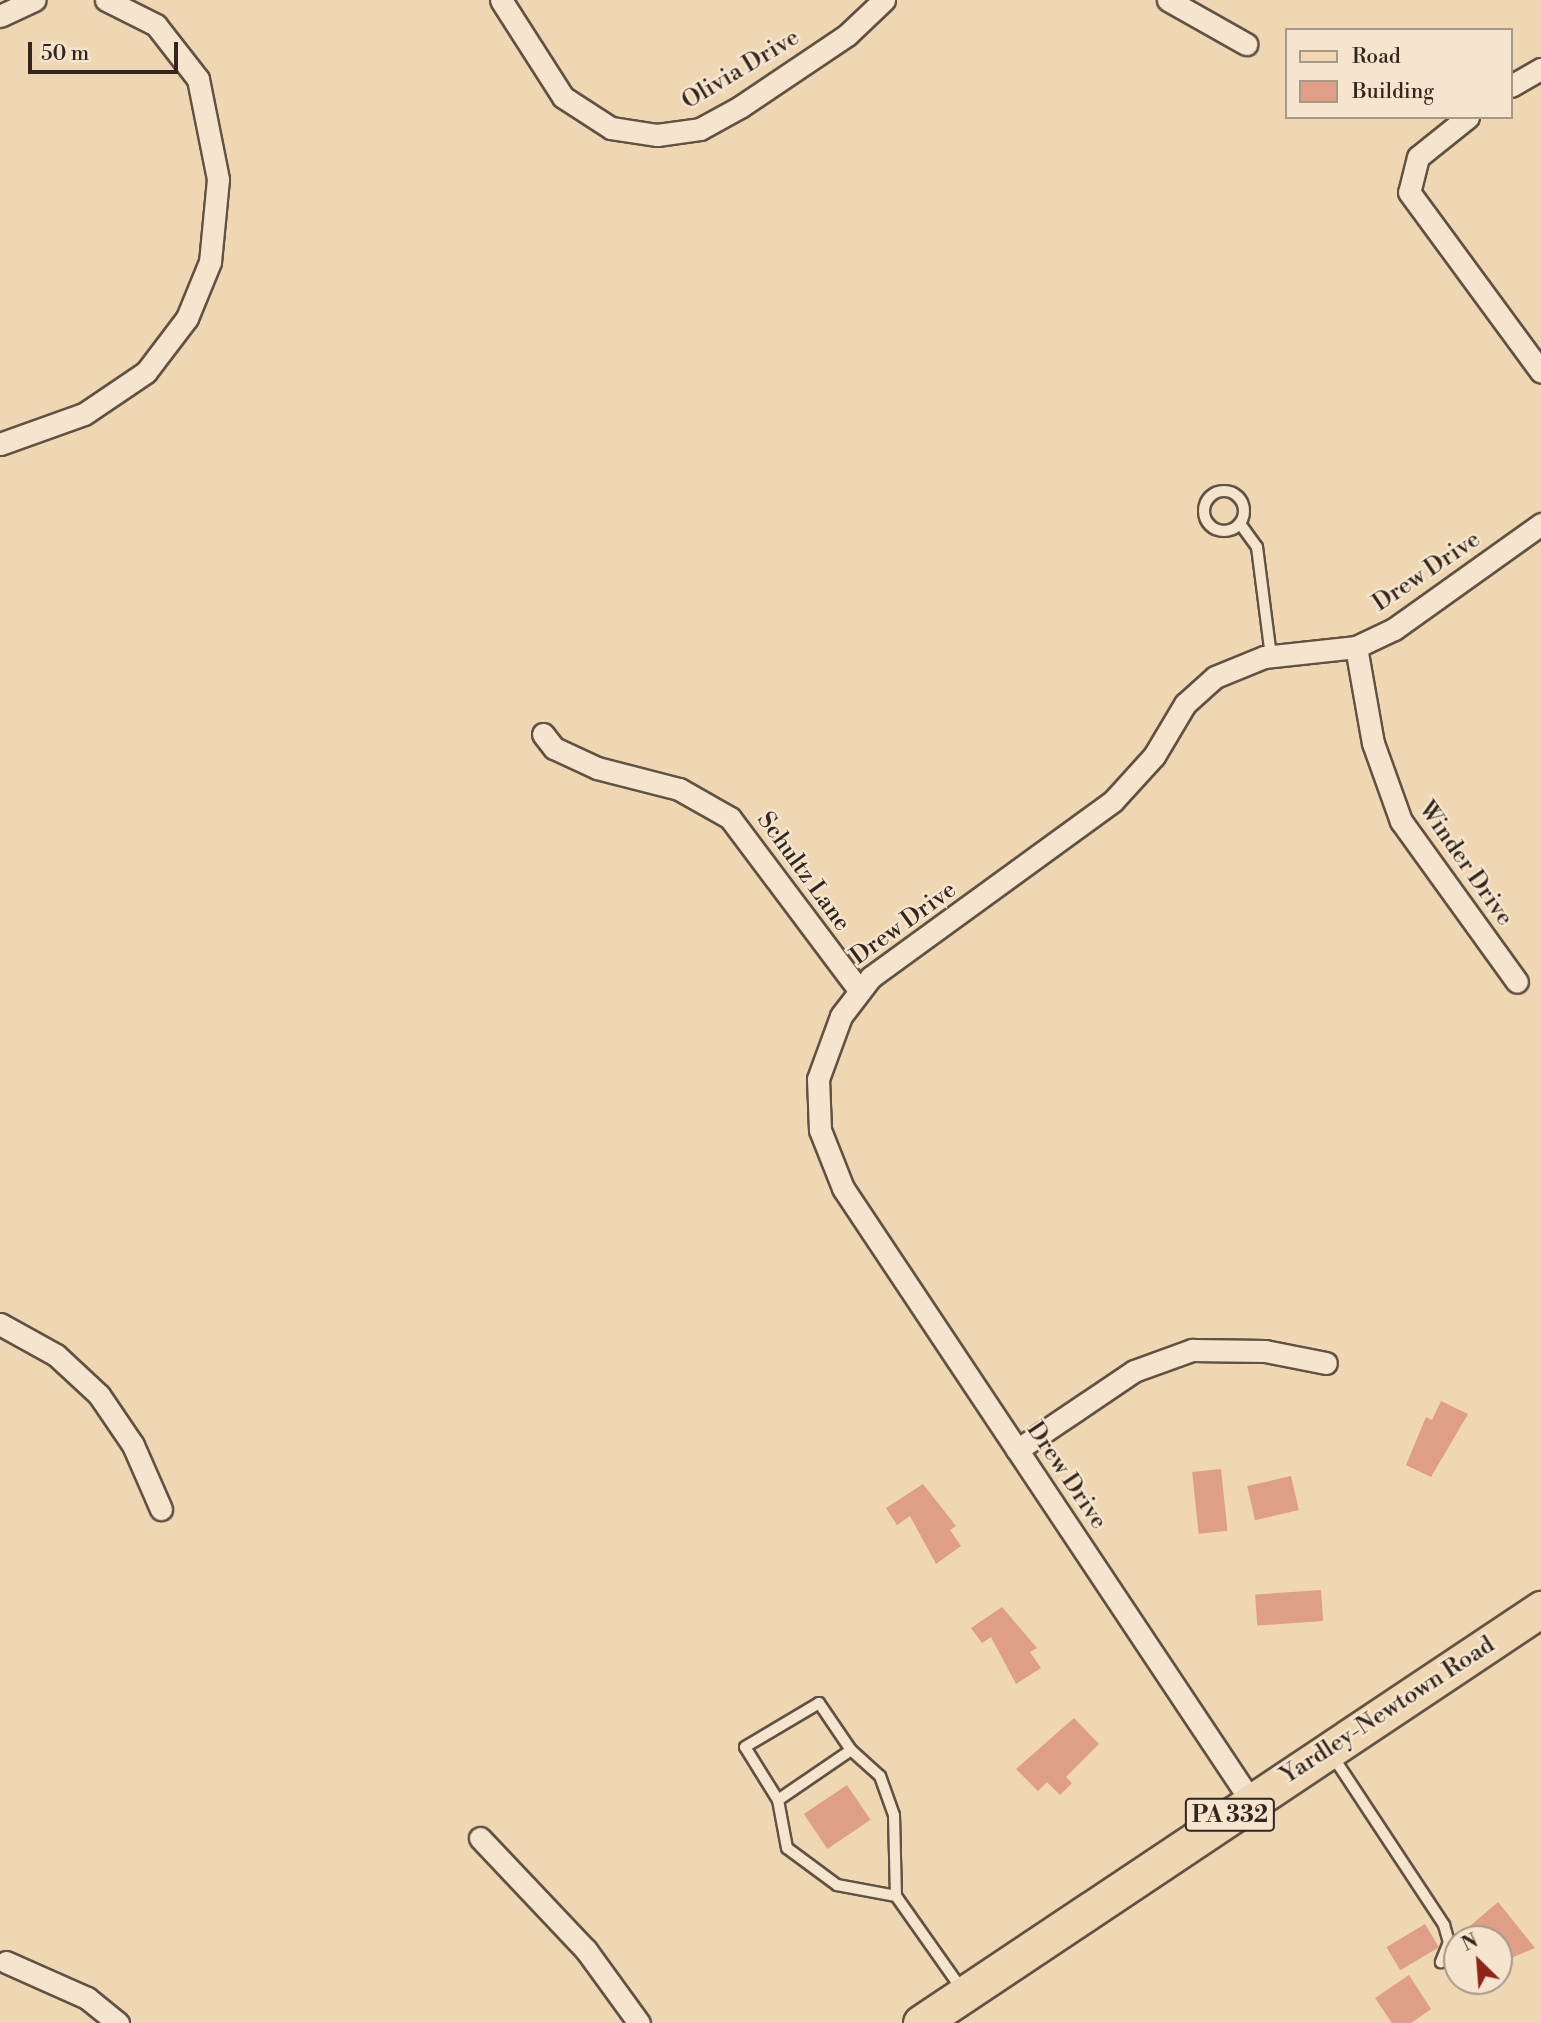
<!DOCTYPE html>
<style>
body{margin:0}
#map{position:relative;width:1541px;height:2023px;overflow:hidden;background:#efd7b3;font-family:"Libre Bodoni",serif}
div>[style]{position:absolute}
[style*='--x']{left:calc(var(--x)*1px);top:calc(var(--y)*1px);width:calc(var(--w)*1px);rotate:calc(var(--a)*1deg)}
.building>*{inset:0;background:#de9e87;transform-origin:0 0}
.roads{filter:drop-shadow(2px 0 #615242) drop-shadow(-2px 0 #615242) drop-shadow(0 2px #615242) drop-shadow(0 -2px #615242)}
.service>*{height:10px;margin:-5px;padding:0 5px;transform-origin:5px;border-radius:5px;background:#f5e5ce}
.service>.ring{margin:-5px;padding:0;box-sizing:content-box;background:none;border:10px solid #f5e5ce;border-radius:50%}
.minor>*{height:21px;margin:-10.5px;padding:0 10.5px;transform-origin:10.5px;border-radius:10.5px;background:#f5e5ce}
.primary>*{height:35px;margin:-17.5px;padding:0 17.5px;transform-origin:17.5px;border-radius:17.5px;background:#efd7b3}
span{translate:-50% -50%;white-space:nowrap;text-align:center;line-height:1.15;-webkit-text-stroke:5px #f5e5ce;paint-order:stroke}
.shield-label span{padding:2px 5px;background:#f5e5ce;border:2px solid;border-radius:5px;-webkit-text-stroke-width:0}
.shield-label{font-size:23px;color:#32261d;font-weight:700}
.street-label{font-size:24px;color:#32261d}
.legend{position:absolute;left:1285px;top:28px;width:228px;height:91px;box-sizing:border-box;background:#f5e5ce;border:2px solid #a79987;margin:0;padding:9px 12px;list-style:none;font-size:21px;color:#32261d}
.legend li{display:flex;align-items:center;gap:14px;height:35px}
.legend b{width:35px;border:2px solid #a79987}
.north{position:absolute;left:1443px;top:1925px;width:70px;height:70px;box-sizing:border-box;background:#f5e5ce;border:2px solid #a79987;border-radius:50%;rotate:335deg;font-size:19px;font-weight:700;line-height:28px;text-align:center;color:#32261d}
.north::after{content:'';display:block;margin:auto;width:24px;height:32px;background:#8f2418;clip-path:polygon(50% 0,100% 100%,50% 72%,0 100%)}
.scale{position:absolute;left:28px;top:42px;width:150px;height:32px;box-sizing:border-box;border:4px solid #32261d;border-top:0;padding-left:9px;font-size:21px;line-height:24px;white-space:nowrap;color:#32261d;-webkit-text-stroke:5px #f5e5ce;paint-order:stroke}
</style>
<div id="map">
<div class="building">
<i style="clip-path:polygon(1441px 1401px,1468px 1414px,1431px 1477px,1406px 1465px,1426px 1417px,1432px 1420px)"></i>
<i style="left:1221px;top:1469px;width:62px;height:29px;rotate:84deg"></i>
<i style="left:1291px;top:1476px;width:35px;height:45px;rotate:77deg"></i>
<i style="clip-path:polygon(923px 1484px,956px 1526px,950px 1530px,961px 1546px,936px 1564px,910px 1516px,897px 1525px,886px 1508px)"></i>
<i style="left:1321px;top:1590px;width:31px;height:66px;rotate:86deg"></i>
<i style="clip-path:polygon(1002px 1607px,1037px 1648px,1030px 1652px,1041px 1668px,1016px 1684px,991px 1637px,982px 1643px,971px 1628px)"></i>
<i style="clip-path:polygon(1074px 1718px,1099px 1744px,1066px 1777px,1072px 1783px,1060px 1795px,1047px 1782px,1038px 1791px,1016px 1769px)"></i>
<i style="left:847px;top:1785px;width:42px;height:52px;rotate:56deg"></i>
<i style="clip-path:polygon(1498px 1902px,1535px 1948px,1499px 1963px,1499px 1939px,1456px 1938px)"></i>
<i style="left:1425px;top:1924px;width:27px;height:45px;rotate:59deg"></i>
<i style="clip-path:polygon(1409px 1975px,1431px 2009px,1411px 2023px,1392px 2023px,1375px 1998px)"></i>
</div>
<div class="roads">
<div class="service">
<i class="ring" style="left:1204px;top:491px;width:30px;height:30px"></i>
<i style="--x:1241;--y:525;--w:27;--a:54"></i>
<i style="--x:1257;--y:547;--w:110;--a:82.7"></i>
<i style="--x:819;--y:1703;--w:57;--a:55.8"></i>
<i style="--x:851;--y:1750;--w:39;--a:42"></i>
<i style="--x:880;--y:1776;--w:41;--a:70.3"></i>
<i style="--x:894;--y:1815;--w:81;--a:88.6"></i>
<i style="--x:896;--y:1896;--w:60;--a:-169.4"></i>
<i style="--x:837;--y:1885;--w:62;--a:-143.5"></i>
<i style="--x:787;--y:1848;--w:49;--a:-100.6"></i>
<i style="--x:778;--y:1800;--w:62;--a:-121.9"></i>
<i style="--x:745;--y:1747;--w:86;--a:-30.7"></i>
<i style="--x:1332;--y:1755;--w:204;--a:56.6"></i>
<i style="--x:1444;--y:1925;--w:18;--a:74"></i>
<i style="--x:1449;--y:1942;--w:22;--a:112"></i>
<i style="--x:778;--y:1800;--w:88;--a:-34.4"></i>
<i style="--x:896;--y:1896;--w:116;--a:54.8"></i>
</div>
<div class="minor">
<i style="--x:501;--y:0;--w:115;--a:57.4"></i>
<i style="--x:563;--y:97;--w:57;--a:32.9"></i>
<i style="--x:611;--y:128;--w:47;--a:8.7"></i>
<i style="--x:657;--y:135;--w:43;--a:-7.9"></i>
<i style="--x:700;--y:129;--w:46;--a:-28.8"></i>
<i style="--x:740;--y:107;--w:129;--a:-33.9"></i>
<i style="--x:847;--y:35;--w:51;--a:-43.4"></i>
<i style="--x:1168;--y:0;--w:90;--a:29.4"></i>
<i style="--x:0;--y:16;--w:38;--a:-25"></i>
<i style="--x:1511;--y:86;--w:34;--a:-30"></i>
<i style="--x:1468;--y:117;--w:64;--a:141.3"></i>
<i style="--x:1418;--y:157;--w:36;--a:104"></i>
<i style="--x:1409;--y:192;--w:223;--a:53.7"></i>
<i style="--x:0;--y:444;--w:89;--a:-19.7"></i>
<i style="--x:84;--y:414;--w:75;--a:-34.1"></i>
<i style="--x:146;--y:372;--w:68;--a:-52.8"></i>
<i style="--x:187;--y:318;--w:61;--a:-67.7"></i>
<i style="--x:210;--y:262;--w:83;--a:-84.5"></i>
<i style="--x:218;--y:179;--w:102;--a:-101.3"></i>
<i style="--x:198;--y:79;--w:68;--a:-127.9"></i>
<i style="--x:156;--y:25;--w:56;--a:-153.4"></i>
<i style="--x:1356;--y:647;--w:97;--a:80"></i>
<i style="--x:1373;--y:743;--w:83;--a:70.3"></i>
<i style="--x:1401;--y:821;--w:198;--a:54.2"></i>
<i style="--x:543;--y:734;--w:18;--a:52"></i>
<i style="--x:554;--y:748;--w:47;--a:24.9"></i>
<i style="--x:597;--y:768;--w:85;--a:14.4"></i>
<i style="--x:679;--y:789;--w:59;--a:29.6"></i>
<i style="--x:730;--y:818;--w:215;--a:53.1"></i>
<i style="--x:0;--y:1324;--w:64;--a:29"></i>
<i style="--x:56;--y:1355;--w:59;--a:42.9"></i>
<i style="--x:99;--y:1395;--w:60;--a:55.8"></i>
<i style="--x:133;--y:1445;--w:70;--a:66.4"></i>
<i style="--x:1017;--y:1450;--w:141;--a:-34"></i>
<i style="--x:1134;--y:1371;--w:62;--a:-19.9"></i>
<i style="--x:1192;--y:1350;--w:73;--a:0.8"></i>
<i style="--x:1265;--y:1351;--w:62;--a:11.1"></i>
<i style="--x:1251;--y:1801;--w:736;--a:-123.65"></i>
<i style="--x:843;--y:1188;--w:62;--a:-111.6"></i>
<i style="--x:820;--y:1130;--w:51;--a:-92.2"></i>
<i style="--x:818;--y:1079;--w:67;--a:-69.9"></i>
<i style="--x:841;--y:1016;--w:49;--a:-52.4"></i>
<i style="--x:871;--y:977;--w:299;--a:-36"></i>
<i style="--x:1113;--y:801;--w:61;--a:-47.7"></i>
<i style="--x:1154;--y:756;--w:61;--a:-59.2"></i>
<i style="--x:1185;--y:704;--w:40;--a:-42"></i>
<i style="--x:1215;--y:677;--w:53;--a:-22.2"></i>
<i style="--x:1264;--y:657;--w:93;--a:-6.2"></i>
<i style="--x:1356;--y:647;--w:42;--a:-25.3"></i>
<i style="--x:1394;--y:629;--w:181;--a:-35.5"></i>
<i style="--x:480;--y:1838;--w:154;--a:46.6"></i>
<i style="--x:586;--y:1950;--w:90;--a:54"></i>
<i style="--x:6;--y:1962;--w:89;--a:24"></i>
<i style="--x:87;--y:1998;--w:40;--a:39"></i>
</div>
<div class="primary">
<i style="--x:921;--y:2023;--w:746;--a:-33.73"></i>
</div>
</div>
<div class="shield-label">
<span style="left:1230px;top:1815px">PA 332</span>
</div>
<div class="street-label">
<span style="left:741px;top:70px;rotate:-31deg">Olivia Drive</span>
<span style="left:1427px;top:572px;rotate:-34deg">Drew Drive</span>
<span style="left:1465px;top:864px;rotate:55deg">Winder Drive</span>
<span style="left:803px;top:872px;rotate:54deg">Schultz Lane</span>
<span style="left:904px;top:924px;rotate:-36deg">Drew Drive</span>
<span style="left:1066px;top:1476px;rotate:56deg">Drew Drive</span>
<span style="left:1388px;top:1711px;rotate:-33deg">Yardley-Newtown Road</span>
</div>
<ul class="legend">
<li><b style="height:9px;background:#efd7b3"></b>Road</li>
<li><b style="height:19px;background:#de9e87"></b>Building</li>
</ul>
<div class="north">N</div>
<div class="scale">50 m</div>
</div>
